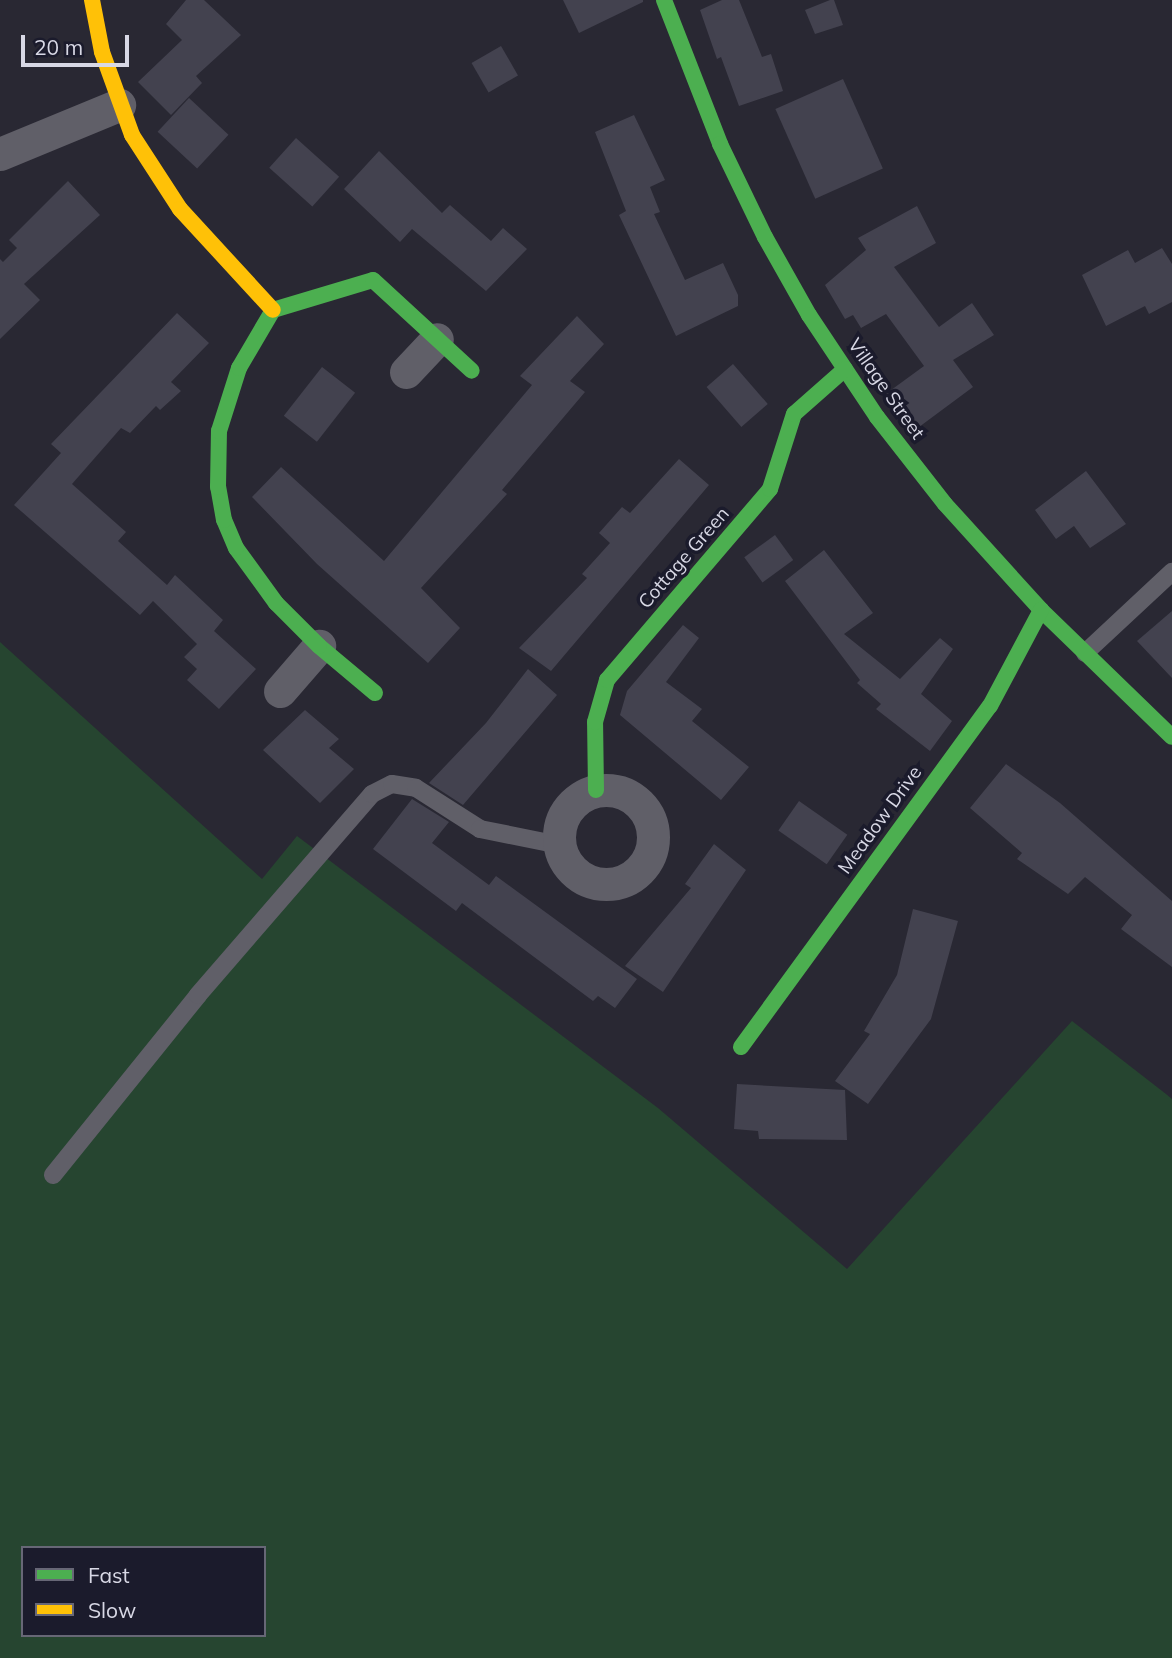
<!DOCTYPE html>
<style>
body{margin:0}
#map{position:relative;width:1172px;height:1658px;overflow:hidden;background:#292833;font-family:Mulish,sans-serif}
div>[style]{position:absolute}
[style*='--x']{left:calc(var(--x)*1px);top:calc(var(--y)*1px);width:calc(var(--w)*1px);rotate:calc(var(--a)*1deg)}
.green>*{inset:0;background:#264530}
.building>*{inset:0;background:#43424f;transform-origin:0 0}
.lane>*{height:18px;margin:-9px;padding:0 9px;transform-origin:9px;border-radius:9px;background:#605f68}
.street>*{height:33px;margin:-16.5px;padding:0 16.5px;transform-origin:16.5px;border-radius:16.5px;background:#605f68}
.street>.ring{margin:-16.5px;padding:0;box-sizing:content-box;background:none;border:33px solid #605f68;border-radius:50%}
.fast>*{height:16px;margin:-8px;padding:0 8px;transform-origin:8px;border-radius:8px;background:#4caf50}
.slow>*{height:16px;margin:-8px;padding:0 8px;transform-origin:8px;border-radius:8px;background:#ffc107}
span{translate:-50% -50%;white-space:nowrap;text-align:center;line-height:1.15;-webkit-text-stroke:7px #1b1b2c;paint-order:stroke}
.street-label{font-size:19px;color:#d8d8e5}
.legend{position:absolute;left:21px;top:1546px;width:245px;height:91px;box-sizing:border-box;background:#1b1b2c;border:2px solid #676776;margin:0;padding:9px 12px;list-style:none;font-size:21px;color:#d8d8e5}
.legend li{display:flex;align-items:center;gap:14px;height:35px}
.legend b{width:35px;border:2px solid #676776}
.scale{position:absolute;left:21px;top:35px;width:108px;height:32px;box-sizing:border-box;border:4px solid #d8d8e5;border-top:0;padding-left:9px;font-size:21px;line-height:24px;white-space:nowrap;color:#d8d8e5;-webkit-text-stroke:5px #1b1b2c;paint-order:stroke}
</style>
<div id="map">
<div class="green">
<i style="clip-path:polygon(evenodd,0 642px,262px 879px,297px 836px,658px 1108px,847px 1269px,1072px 1021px,1166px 1094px,1172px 1099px,1172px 1658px,0 1658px,0 642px,23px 1548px,264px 1548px,264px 1635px,23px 1635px,23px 1548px)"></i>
</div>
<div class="building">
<i style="clip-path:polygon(186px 0,204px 0,241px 35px,196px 76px,202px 83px,171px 115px,138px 82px,182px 40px,166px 24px)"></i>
<i style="clip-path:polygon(563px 0,643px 0,643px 2px,579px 33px)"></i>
<i style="clip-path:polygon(722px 0,739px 0,762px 57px,771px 54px,783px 91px,739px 106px,721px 57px,717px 59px,700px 10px)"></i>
<i style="clip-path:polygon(830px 0,834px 0,843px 25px,815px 34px,805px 10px)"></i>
<i style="left:501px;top:46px;width:34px;height:34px;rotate:60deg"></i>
<i style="left:843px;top:79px;width:98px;height:74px;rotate:66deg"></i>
<i style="left:189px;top:98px;width:54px;height:46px;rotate:43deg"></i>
<i style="clip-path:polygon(634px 115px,665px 180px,650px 187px,660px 212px,654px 214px,685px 280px,723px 263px,738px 295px,738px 306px,676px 336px,619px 215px,626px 211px,595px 132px)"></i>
<i style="left:296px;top:138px;width:58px;height:40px;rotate:42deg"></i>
<i style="clip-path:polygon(379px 151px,442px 213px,450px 205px,491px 241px,503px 228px,527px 249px,486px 291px,412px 229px,400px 242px,344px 189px)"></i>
<i style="clip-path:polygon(68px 181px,100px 215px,24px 284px,40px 300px,0 339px,0 259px,3px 262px,17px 248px,9px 240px)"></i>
<i style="clip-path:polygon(917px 206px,936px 243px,894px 267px,939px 327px,972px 303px,994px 335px,953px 360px,973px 387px,915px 430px,887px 393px,924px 366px,886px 314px,861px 328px,853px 315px,845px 319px,825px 285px,866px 250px,858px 238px)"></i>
<i style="clip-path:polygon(1162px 248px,1172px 264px,1172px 302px,1149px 314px,1145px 306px,1106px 326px,1082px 275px,1128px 250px,1135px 263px)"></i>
<i style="clip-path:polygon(177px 313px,209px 343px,171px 382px,181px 391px,160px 410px,156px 406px,130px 433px,121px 428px,72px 484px,126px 532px,118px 541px,167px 585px,175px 575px,223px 620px,214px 631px,256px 669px,219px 709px,187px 680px,197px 669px,184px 657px,197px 644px,153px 601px,140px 615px,14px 505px,61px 453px,51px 444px)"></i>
<i style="clip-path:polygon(577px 316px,604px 344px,570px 381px,585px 392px,502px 490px,507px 494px,421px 588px,460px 628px,428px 663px,317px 564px,252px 497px,281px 467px,384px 561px,532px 385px,520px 376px)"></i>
<i style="left:733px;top:364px;width:53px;height:35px;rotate:49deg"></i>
<i style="left:322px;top:367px;width:42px;height:62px;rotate:38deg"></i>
<i style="clip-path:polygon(679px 459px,709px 485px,551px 671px,519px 648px,587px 578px,582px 574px,610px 543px,599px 533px,622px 507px,630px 513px)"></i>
<i style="clip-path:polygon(1086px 471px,1126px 524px,1090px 548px,1074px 526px,1056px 539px,1035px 510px)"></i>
<i style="left:775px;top:535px;width:31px;height:38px;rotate:54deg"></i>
<i style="clip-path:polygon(824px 550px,873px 613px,844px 634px,900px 679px,940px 638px,953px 649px,921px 694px,952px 721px,930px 751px,876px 709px,881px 704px,857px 683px,860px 680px,785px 581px)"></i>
<i style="clip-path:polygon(1172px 611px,1172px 678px,1137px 641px)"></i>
<i style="clip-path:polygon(683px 625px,699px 638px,666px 682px,702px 709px,692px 721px,749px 767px,721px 800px,620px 715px,627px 691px)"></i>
<i style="clip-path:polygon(528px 669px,557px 695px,463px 805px,429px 783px,486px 723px)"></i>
<i style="clip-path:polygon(305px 710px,339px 739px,329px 748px,354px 769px,320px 803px,263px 750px)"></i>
<i style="clip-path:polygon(1006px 764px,1060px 803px,1172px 901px,1172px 967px,1121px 929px,1132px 915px,1085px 877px,1068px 894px,1017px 859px,1022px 853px,970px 808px)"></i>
<i style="clip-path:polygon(412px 799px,449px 822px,432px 843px,489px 885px,496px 876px,637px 979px,615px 1008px,598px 996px,593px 1001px,462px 903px,456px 911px,373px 849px)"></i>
<i style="left:799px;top:801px;width:59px;height:36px;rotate:35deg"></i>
<i style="clip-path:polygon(714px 844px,746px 870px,663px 992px,625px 966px,691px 888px,685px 884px)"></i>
<i style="clip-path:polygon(913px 909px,958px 921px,931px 1019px,868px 1104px,835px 1081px,870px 1034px,864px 1031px,897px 975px)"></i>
<i style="clip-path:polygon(737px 1084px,845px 1090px,847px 1140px,759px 1139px,758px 1131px,734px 1129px)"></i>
</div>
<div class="lane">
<i style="--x:1085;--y:653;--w:119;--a:-43"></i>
<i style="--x:53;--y:1175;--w:231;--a:-51.1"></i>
<i style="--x:198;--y:995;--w:266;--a:-49.1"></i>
<i style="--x:372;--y:794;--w:22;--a:-27"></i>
<i style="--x:392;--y:784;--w:24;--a:9"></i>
<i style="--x:416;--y:788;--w:76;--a:32.6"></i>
<i style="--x:480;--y:829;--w:81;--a:11.4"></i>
</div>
<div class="street">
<i style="--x:0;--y:154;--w:129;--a:-22.4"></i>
<i style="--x:406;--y:372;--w:45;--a:-46.8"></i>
<i style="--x:280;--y:691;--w:60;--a:-49.1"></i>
<i class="ring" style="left:559px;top:790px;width:61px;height:61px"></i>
</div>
<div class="fast">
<i style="--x:664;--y:0;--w:155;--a:68.7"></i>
<i style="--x:720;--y:144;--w:103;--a:64.2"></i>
<i style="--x:765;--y:237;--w:90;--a:60.6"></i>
<i style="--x:809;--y:315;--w:123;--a:56.3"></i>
<i style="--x:877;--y:417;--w:110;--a:52"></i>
<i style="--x:945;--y:504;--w:143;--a:47.8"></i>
<i style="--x:1041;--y:610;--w:182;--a:44.1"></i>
<i style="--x:375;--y:693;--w:73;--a:-140"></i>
<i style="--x:319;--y:646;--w:61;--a:-135"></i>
<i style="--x:276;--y:603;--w:68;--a:-126"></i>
<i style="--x:236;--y:548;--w:30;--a:-113"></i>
<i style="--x:224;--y:520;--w:34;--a:-100"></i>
<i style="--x:218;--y:487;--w:56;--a:-89"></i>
<i style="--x:219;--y:431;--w:66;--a:-72.4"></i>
<i style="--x:239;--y:368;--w:67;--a:-59.6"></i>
<i style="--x:273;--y:310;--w:104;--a:-16.7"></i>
<i style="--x:373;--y:280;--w:134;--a:42.6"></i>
<i style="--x:596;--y:790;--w:68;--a:-90.8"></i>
<i style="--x:595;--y:722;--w:44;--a:-74.1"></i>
<i style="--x:607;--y:680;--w:251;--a:-49.5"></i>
<i style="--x:770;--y:489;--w:79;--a:-72.3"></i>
<i style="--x:794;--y:414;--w:68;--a:-41.4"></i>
<i style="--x:741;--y:1047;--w:422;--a:-53.9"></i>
<i style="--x:990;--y:706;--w:109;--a:-62"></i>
</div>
<div class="slow">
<i style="--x:92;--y:0;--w:53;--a:79.1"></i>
<i style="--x:102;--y:52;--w:88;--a:70.1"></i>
<i style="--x:132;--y:135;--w:88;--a:57"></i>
<i style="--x:180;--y:209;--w:137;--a:47.4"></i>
</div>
<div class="street-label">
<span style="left:886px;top:389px;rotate:55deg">Village Street</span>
<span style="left:684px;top:558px;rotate:-49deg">Cottage Green</span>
<span style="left:880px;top:820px;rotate:-54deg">Meadow Drive</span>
</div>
<ul class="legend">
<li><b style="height:9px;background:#4caf50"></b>Fast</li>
<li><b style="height:9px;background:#ffc107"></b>Slow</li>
</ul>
<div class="scale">20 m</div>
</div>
